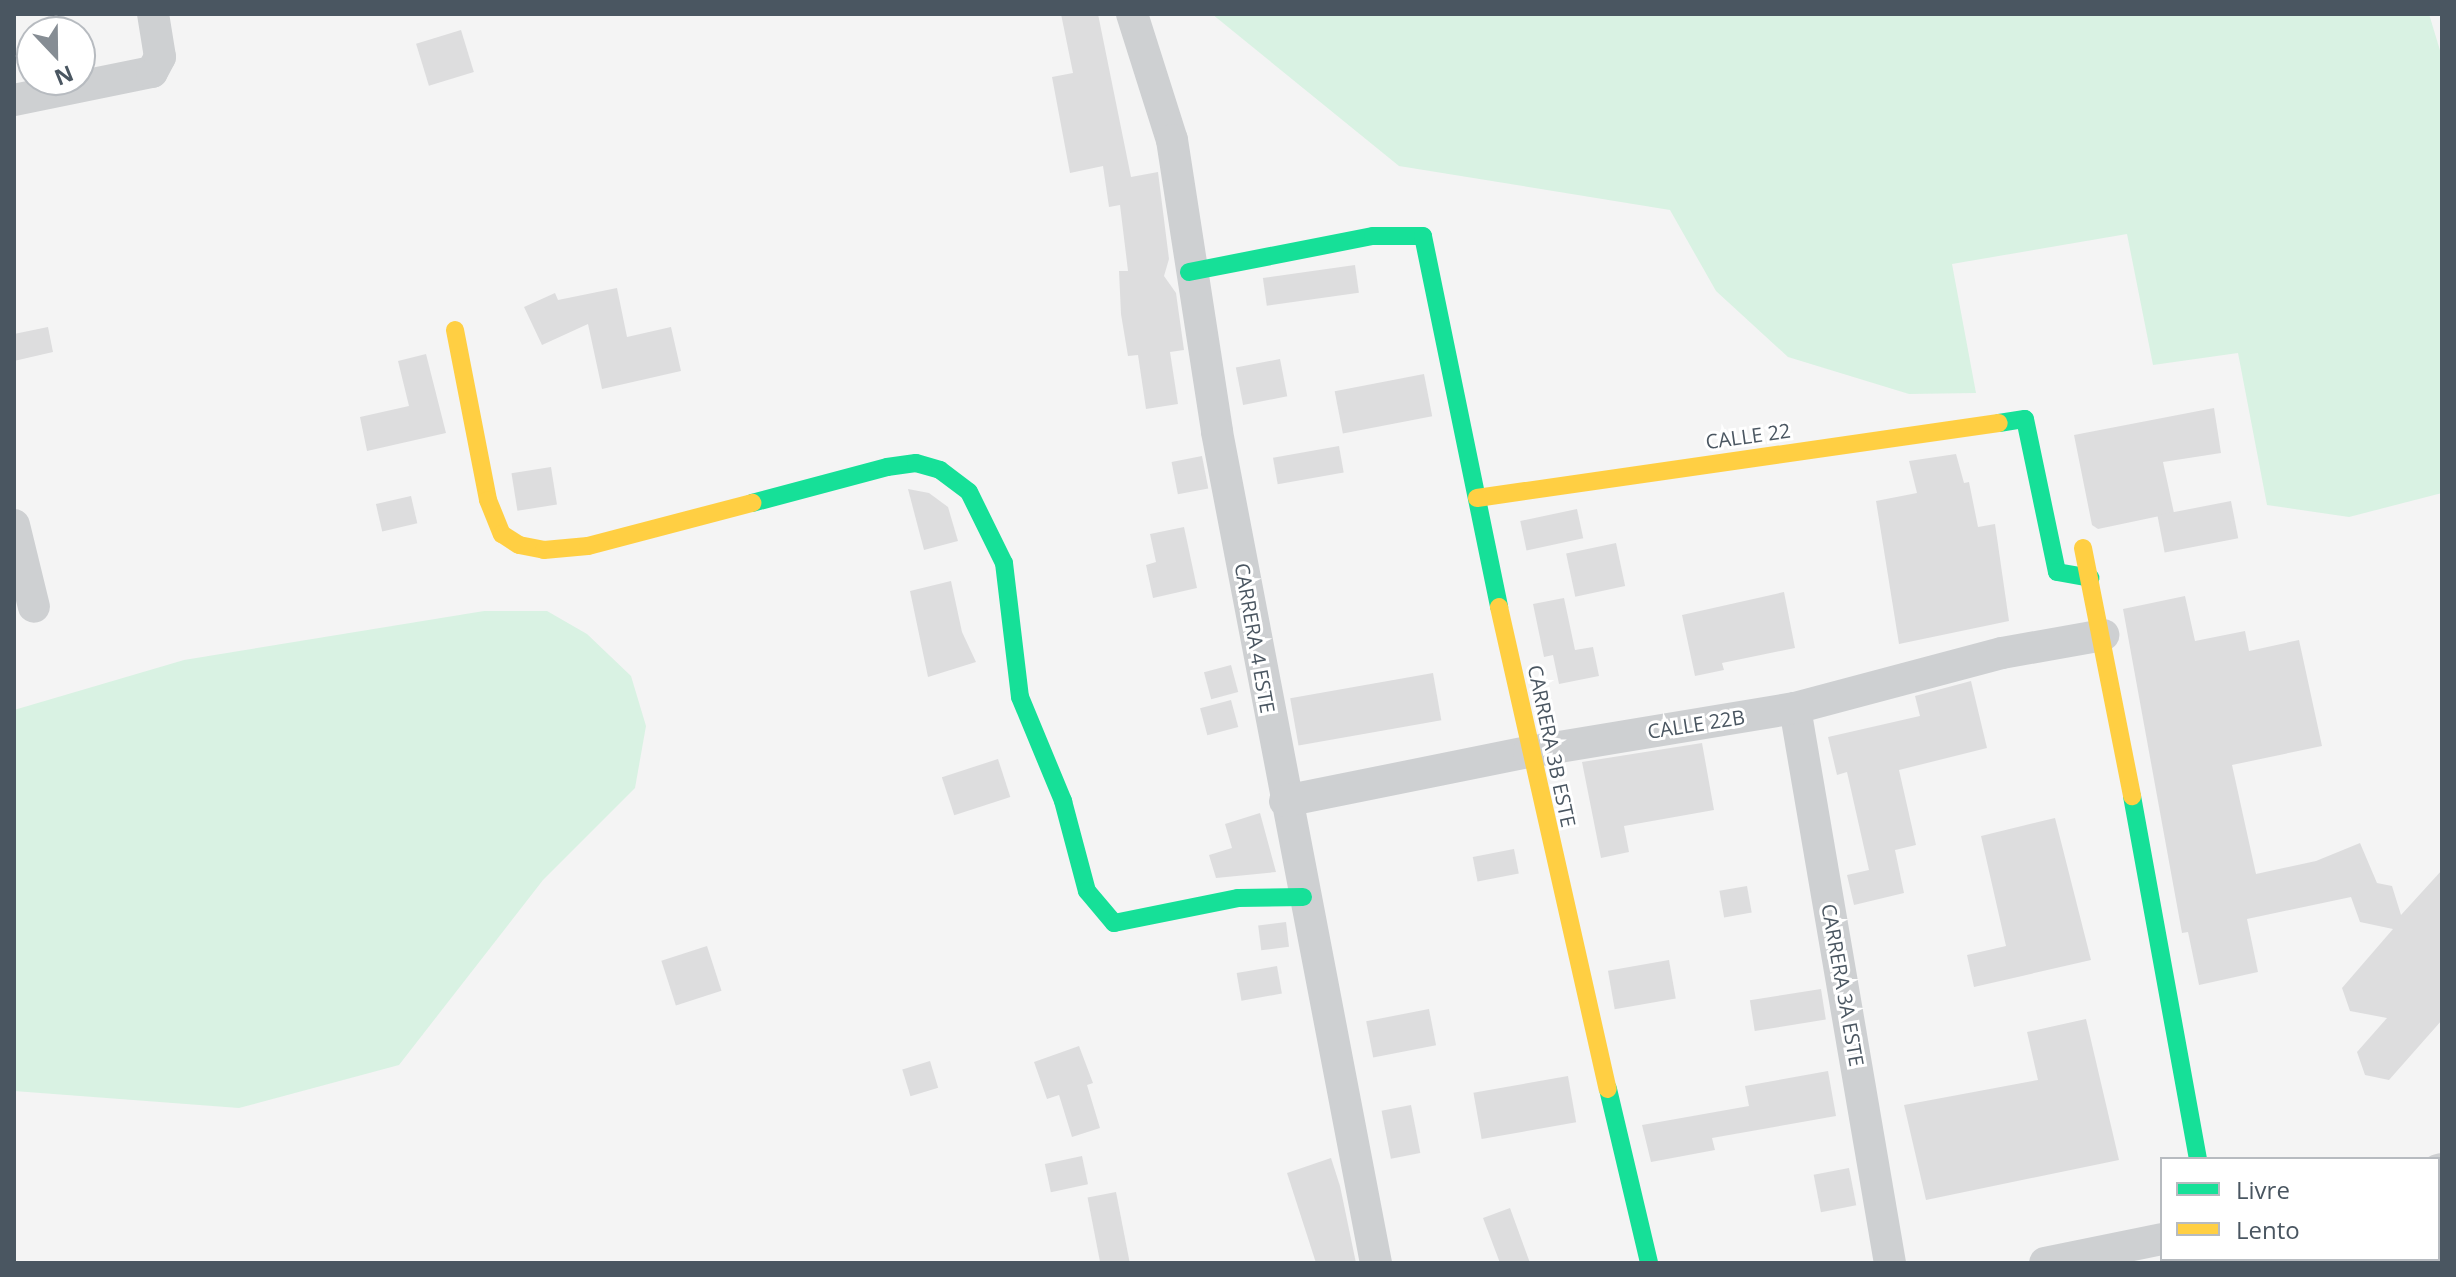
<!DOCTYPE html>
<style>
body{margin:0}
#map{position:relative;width:2456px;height:1277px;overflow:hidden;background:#f4f4f4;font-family:"Open Sans",sans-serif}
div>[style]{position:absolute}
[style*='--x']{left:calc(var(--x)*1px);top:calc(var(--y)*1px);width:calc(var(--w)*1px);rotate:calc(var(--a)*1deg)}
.green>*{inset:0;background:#d9f2e3}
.building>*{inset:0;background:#ddddde;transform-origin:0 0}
.street>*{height:32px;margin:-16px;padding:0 16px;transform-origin:16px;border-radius:16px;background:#ced0d2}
.fast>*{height:18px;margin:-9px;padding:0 9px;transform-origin:9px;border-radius:9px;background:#16e098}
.slow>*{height:18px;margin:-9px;padding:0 9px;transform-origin:9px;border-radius:9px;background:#ffcf43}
span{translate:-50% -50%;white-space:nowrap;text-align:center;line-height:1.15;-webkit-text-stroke:6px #fff;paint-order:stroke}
.street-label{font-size:20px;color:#4a5661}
.frame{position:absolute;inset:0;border:16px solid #4a5661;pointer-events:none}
.legend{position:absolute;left:2160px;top:1157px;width:280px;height:104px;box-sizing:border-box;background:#fff;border:2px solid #b7bbc0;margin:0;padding:10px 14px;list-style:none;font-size:24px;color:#4a5661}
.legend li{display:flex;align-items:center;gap:16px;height:40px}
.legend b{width:40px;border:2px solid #b7bbc0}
.north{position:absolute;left:16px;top:16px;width:80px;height:80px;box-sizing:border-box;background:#fff;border:2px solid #b7bbc0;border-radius:50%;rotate:158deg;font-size:22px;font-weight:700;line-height:32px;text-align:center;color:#4a5661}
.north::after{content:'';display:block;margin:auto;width:28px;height:36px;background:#868d94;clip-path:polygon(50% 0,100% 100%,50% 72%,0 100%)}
</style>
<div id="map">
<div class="green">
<i style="clip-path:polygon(1212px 14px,2429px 14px,2442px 57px,2442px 493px,2349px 517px,2267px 505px,2238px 353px,2153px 365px,2127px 234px,1952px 264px,1976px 393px,1909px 394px,1788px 357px,1716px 291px,1670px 210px,1399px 166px)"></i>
<i style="clip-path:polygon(484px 611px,547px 611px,587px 634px,631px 676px,646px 726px,635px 788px,543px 880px,399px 1065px,239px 1108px,14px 1091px,14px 710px,184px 660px)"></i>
</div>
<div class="building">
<i style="clip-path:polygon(1061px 14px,1098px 14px,1131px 177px,1158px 172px,1169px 259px,1164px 276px,1176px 293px,1184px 350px,1170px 352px,1178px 404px,1146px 409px,1138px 355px,1128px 356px,1121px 314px,1119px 271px,1128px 271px,1120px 205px,1109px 207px,1103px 166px,1070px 173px,1052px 77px,1073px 73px)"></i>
<i style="left:461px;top:30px;width:44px;height:47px;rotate:73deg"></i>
<i style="left:1355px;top:265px;width:28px;height:93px;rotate:82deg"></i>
<i style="clip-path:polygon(617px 288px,627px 337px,671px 327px,681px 371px,602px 389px,588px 324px,542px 345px,524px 307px,555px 293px,558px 300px)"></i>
<i style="clip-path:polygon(48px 327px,53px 352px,14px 361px,14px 334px)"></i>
<i style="clip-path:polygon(426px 354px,446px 433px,367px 451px,360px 417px,409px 406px,398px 361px)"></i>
<i style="left:1280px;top:359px;width:38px;height:45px;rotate:79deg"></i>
<i style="left:1424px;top:374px;width:43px;height:91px;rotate:79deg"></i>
<i style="clip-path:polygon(2214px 408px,2221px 453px,2163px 462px,2174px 513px,2098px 529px,2092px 525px,2074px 435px)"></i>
<i style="left:1339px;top:446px;width:27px;height:67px;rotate:80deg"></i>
<i style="clip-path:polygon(1956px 454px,1964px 483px,1969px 482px,1978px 527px,1995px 524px,2009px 621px,1899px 644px,1876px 501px,1917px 493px,1909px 461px)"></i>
<i style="left:1202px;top:456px;width:33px;height:31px;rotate:79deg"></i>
<i style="left:551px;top:467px;width:38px;height:40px;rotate:81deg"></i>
<i style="clip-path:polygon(908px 489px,929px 493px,948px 507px,958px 541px,924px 550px)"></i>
<i style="left:411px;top:496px;width:28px;height:36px;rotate:77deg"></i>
<i style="left:2231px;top:501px;width:38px;height:75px;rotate:79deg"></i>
<i style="left:1577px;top:509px;width:30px;height:58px;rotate:78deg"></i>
<i style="clip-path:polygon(1184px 527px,1197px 588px,1153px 598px,1146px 565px,1156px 562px,1150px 534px)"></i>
<i style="left:1616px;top:543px;width:44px;height:51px;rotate:78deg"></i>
<i style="clip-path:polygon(951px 581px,962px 632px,976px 662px,928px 677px,910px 591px)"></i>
<i style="clip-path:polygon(1784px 592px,1795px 648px,1722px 663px,1724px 670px,1695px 676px,1682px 615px)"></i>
<i style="clip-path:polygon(2185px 596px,2195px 641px,2245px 631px,2249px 651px,2299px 640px,2322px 746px,2232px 765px,2256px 874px,2316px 861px,2360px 843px,2377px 883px,2392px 886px,2401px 915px,2442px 870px,2442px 1020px,2389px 1080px,2365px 1075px,2357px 1052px,2387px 1018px,2350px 1011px,2342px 988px,2393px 929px,2360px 922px,2351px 897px,2247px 919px,2258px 972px,2199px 985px,2188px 932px,2182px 933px,2123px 609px)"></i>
<i style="clip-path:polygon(1564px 598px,1575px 650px,1593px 647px,1599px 676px,1559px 684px,1553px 655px,1544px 657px,1533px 604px)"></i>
<i style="left:1231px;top:665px;width:28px;height:28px;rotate:75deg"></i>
<i style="left:1433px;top:673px;width:48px;height:145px;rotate:80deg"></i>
<i style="clip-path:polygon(1971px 681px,1987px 748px,1899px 770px,1916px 845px,1895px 850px,1904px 893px,1854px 905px,1847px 875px,1869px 870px,1847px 772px,1837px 775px,1828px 737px,1920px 716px,1915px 696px)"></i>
<i style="left:1231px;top:700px;width:28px;height:32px;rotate:75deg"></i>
<i style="clip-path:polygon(1702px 743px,1714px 810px,1624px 826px,1629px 852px,1601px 858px,1582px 762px)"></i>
<i style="left:998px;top:759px;width:40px;height:59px;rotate:72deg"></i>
<i style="clip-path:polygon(1260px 813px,1276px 872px,1216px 878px,1209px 855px,1232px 848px,1225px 824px)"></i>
<i style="clip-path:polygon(2055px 818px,2091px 960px,1974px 987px,1967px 955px,2006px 946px,1981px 836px)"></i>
<i style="left:1514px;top:849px;width:25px;height:42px;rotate:79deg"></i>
<i style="left:1747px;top:886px;width:27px;height:28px;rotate:80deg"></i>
<i style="left:1286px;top:922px;width:25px;height:28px;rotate:83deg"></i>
<i style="left:707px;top:946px;width:47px;height:48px;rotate:72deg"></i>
<i style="left:1669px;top:960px;width:39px;height:62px;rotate:80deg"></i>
<i style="left:1277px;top:966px;width:28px;height:41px;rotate:80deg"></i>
<i style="left:1821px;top:989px;width:31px;height:72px;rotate:81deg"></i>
<i style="left:1429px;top:1009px;width:37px;height:64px;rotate:79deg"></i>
<i style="clip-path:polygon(2086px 1019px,2119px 1160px,1926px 1200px,1904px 1105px,2038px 1080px,2027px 1032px)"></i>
<i style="clip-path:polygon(1079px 1046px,1093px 1083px,1087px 1085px,1100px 1128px,1072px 1137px,1059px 1095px,1047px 1099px,1034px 1062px)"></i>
<i style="left:930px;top:1061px;width:28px;height:29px;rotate:73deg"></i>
<i style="clip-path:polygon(1828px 1071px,1836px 1116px,1712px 1138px,1715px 1150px,1651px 1162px,1642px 1125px,1749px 1106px,1745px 1086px)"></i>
<i style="left:1568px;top:1076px;width:47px;height:96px;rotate:80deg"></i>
<i style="left:1411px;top:1105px;width:49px;height:30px;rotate:79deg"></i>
<i style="left:1082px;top:1156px;width:29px;height:38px;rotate:78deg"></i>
<i style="clip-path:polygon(1331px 1158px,1340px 1186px,1356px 1263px,1316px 1263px,1287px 1173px)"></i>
<i style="left:1849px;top:1168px;width:38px;height:36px;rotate:79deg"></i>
<i style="left:1116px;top:1192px;width:72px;height:29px;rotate:79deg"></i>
<i style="clip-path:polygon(1510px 1208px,1530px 1263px,1500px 1263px,1483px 1218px)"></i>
</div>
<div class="street">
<i style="--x:1132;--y:14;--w:132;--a:72.4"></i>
<i style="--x:1172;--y:140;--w:295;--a:81.2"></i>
<i style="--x:1217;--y:432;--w:846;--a:79.17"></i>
<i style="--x:14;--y:100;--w:141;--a:-11.5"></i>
<i style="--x:152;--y:72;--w:17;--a:-62"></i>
<i style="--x:160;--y:57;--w:44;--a:-99.2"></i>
<i style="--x:14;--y:525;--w:84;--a:76.3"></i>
<i style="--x:1795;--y:708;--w:563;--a:80.29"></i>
<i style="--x:1285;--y:801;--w:249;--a:-11.4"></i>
<i style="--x:1529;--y:752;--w:270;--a:-9.4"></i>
<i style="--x:1795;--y:708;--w:214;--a:-14.9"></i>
<i style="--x:2002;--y:653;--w:103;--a:-10.1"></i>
<i style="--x:2438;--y:1170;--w:4;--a:-14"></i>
<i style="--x:2217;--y:1259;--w:4;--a:76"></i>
<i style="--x:2045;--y:1263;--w:119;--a:-11.6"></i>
</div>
<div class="fast">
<i style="--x:1189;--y:272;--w:187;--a:-11.1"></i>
<i style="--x:1373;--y:236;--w:50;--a:0"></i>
<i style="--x:1423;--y:236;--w:379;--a:78.4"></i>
<i style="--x:1999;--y:423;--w:26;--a:-9"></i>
<i style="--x:2025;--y:419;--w:156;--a:78.2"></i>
<i style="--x:2057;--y:572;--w:34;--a:10"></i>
<i style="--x:752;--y:503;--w:140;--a:-14.9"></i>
<i style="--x:887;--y:467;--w:29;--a:-8"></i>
<i style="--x:916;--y:463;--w:25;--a:16"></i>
<i style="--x:940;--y:470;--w:36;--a:37"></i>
<i style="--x:969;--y:492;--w:79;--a:63.8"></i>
<i style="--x:1004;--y:563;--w:135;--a:83.2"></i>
<i style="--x:1020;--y:697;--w:113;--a:67.5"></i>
<i style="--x:1063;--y:801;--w:93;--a:75.1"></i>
<i style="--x:1087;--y:891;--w:42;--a:49.8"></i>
<i style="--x:1114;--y:923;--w:126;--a:-11.4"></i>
<i style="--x:1238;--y:898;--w:65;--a:-0.9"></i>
<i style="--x:2132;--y:796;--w:369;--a:79.7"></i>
<i style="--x:1608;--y:1089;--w:179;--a:76.7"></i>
</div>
<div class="slow">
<i style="--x:455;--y:330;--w:173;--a:79"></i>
<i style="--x:488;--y:500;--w:37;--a:68"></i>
<i style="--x:502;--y:534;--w:20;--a:33"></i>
<i style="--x:519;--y:545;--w:25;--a:11"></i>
<i style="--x:544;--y:550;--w:44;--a:-5.2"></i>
<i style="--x:588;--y:546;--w:170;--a:-14.7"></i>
<i style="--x:1477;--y:498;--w:527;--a:-8.18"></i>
<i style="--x:2083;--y:548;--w:253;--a:78.8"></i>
<i style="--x:1499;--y:607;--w:494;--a:77.3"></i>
</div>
<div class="street-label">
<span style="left:1748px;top:436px;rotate:-8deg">CALLE 22</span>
<span style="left:1255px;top:638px;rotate:80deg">CARRERA 4 ESTE</span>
<span style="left:1696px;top:724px;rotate:-9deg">CALLE 22B</span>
<span style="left:1552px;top:746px;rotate:78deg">CARRERA 3B ESTE</span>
<span style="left:1843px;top:985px;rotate:80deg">CARRERA 3A ESTE</span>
</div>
<div class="frame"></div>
<ul class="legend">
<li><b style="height:10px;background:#16e098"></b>Livre</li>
<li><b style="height:10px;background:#ffcf43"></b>Lento</li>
</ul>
<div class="north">N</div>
</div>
